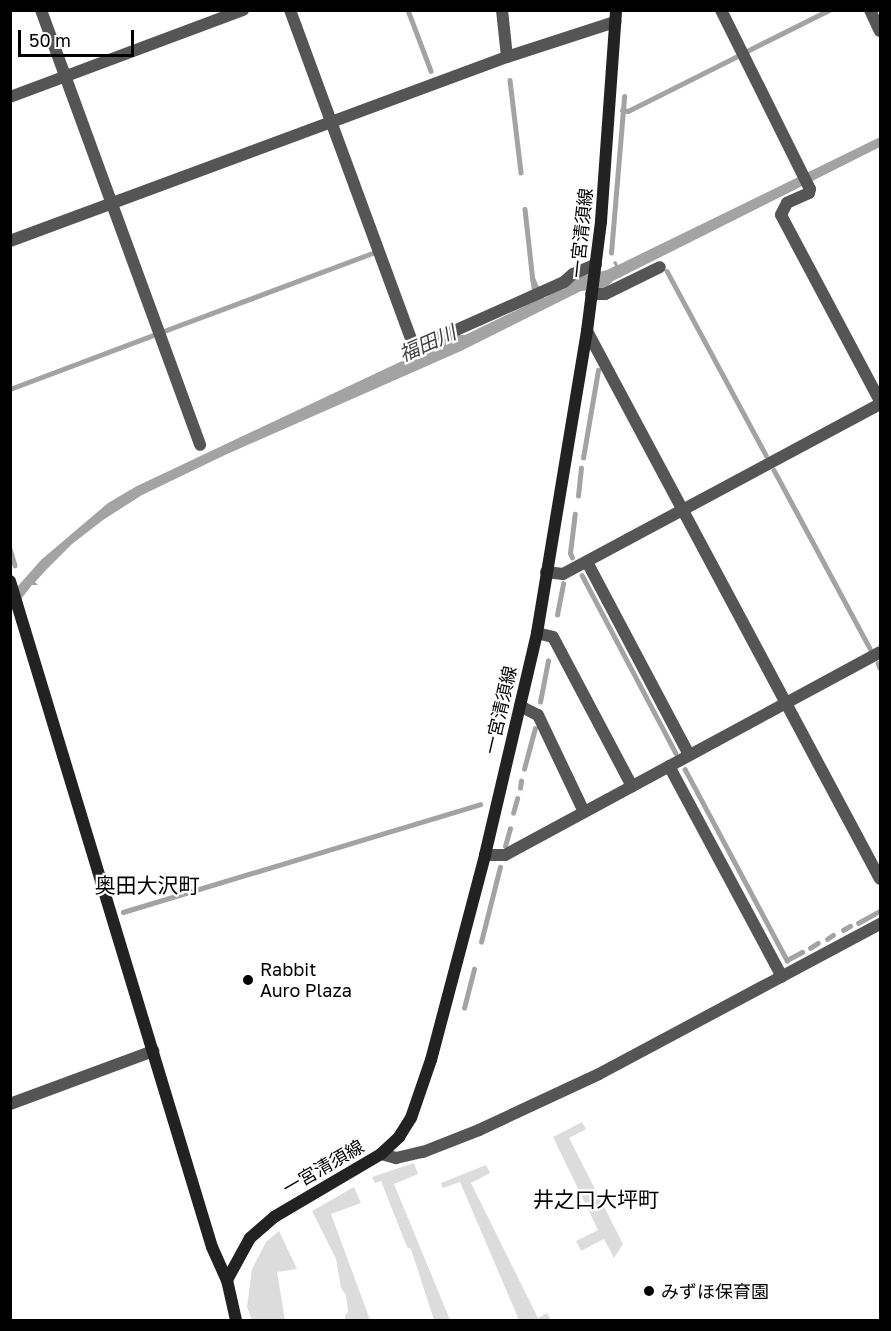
<!DOCTYPE html>
<meta charset="utf-8">
<style>
body{margin:0}
#map{position:relative;width:891px;height:1331px;overflow:hidden;background:#fff;font-family:"Golos Text","Noto Sans JP",sans-serif}
div>[style]{position:absolute}
[style*='--x']{left:calc(var(--x)*1px);top:calc(var(--y)*1px);width:calc(var(--w)*1px);rotate:calc(var(--a)*1deg)}
.green>*{inset:0;background:#dcdcdc}
.water>*{inset:0;background:#a3a3a3}
.stream>*{height:4.5px;margin:-2.25px;padding:0 2.25px;transform-origin:2.25px;border-radius:2.25px;background:#a3a3a3}
.street>*{height:12px;margin:-6px;padding:0 6px;transform-origin:6px;border-radius:6px;background:#555}
.secondary>*{height:12px;margin:-6px;padding:0 6px;transform-origin:6px;border-radius:6px;background:#222}
.dots>*{width:16px;height:16px;translate:-50% -50%;box-sizing:border-box;border:3px solid #fff;border-radius:50%}
span{translate:-50% -50%;white-space:nowrap;text-align:center;line-height:1.15;-webkit-text-stroke:4.5px #fff;paint-order:stroke}
.street-label{font-size:18px;color:#000}
.poi-label{font-size:18px;color:#000}
.left{translate:0 -50%;text-align:left}
.water-label{font-size:20px;color:#444;font-style:italic}
.quarter-label{font-size:21px;color:#000}
.frame{position:absolute;inset:0;border:12px solid #000;pointer-events:none}
.scale{position:absolute;left:18px;top:30px;width:116px;height:27px;box-sizing:border-box;border:3px solid #000;border-top:0;padding-left:8px;font-size:18px;line-height:21px;white-space:nowrap;color:#000;-webkit-text-stroke:4px #fff;paint-order:stroke}
</style>
<div id="map">
<div class="green">
<i style="clip-path:polygon(582px 1122px,586px 1129px,569px 1138px,623px 1244px,614px 1258px,604px 1239px,581px 1251px,576px 1241px,598px 1230px,553px 1137px)"></i>
<i style="clip-path:polygon(414px 1163px,418px 1174px,394px 1184px,450px 1320px,434px 1320px,411px 1249px,407px 1247px,381px 1181px,375px 1183px,372px 1177px)"></i>
<i style="clip-path:polygon(486px 1165px,490px 1173px,471px 1183px,538px 1318px,547px 1313px,551px 1320px,519px 1320px,460px 1182px,443px 1188px,441px 1183px)"></i>
<i style="clip-path:polygon(354px 1187px,361px 1203px,331px 1214px,370px 1320px,346px 1320px,345px 1315px,348px 1312px,346px 1295px,341px 1288px,336px 1259px,312px 1211px)"></i>
<i style="clip-path:polygon(279px 1231px,297px 1269px,277px 1272px,285px 1320px,252px 1320px,247px 1307px,252px 1269px,266px 1242px)"></i>
</div>
<div class="water">
<i style="clip-path:polygon(880px 137px,880px 147px,613px 281px,605px 289px,581px 291px,461px 351px,225px 455px,142px 495px,103px 520px,72px 544px,47px 569px,35px 582px,38px 585px,32px 585px,11px 612px,11px 594px,41px 560px,108px 503px,137px 486px,402px 361px,414px 355px,412px 351px,416px 349px,418px 353px,421px 348px,423px 351px,456px 335px,465px 335px,533px 302px,530px 274px,535px 278px,544px 298px,582px 276px,607px 270px,615px 266px,613px 262px,616px 261px,618px 265px)"></i>
</div>
<div class="stream">
<i style="--x:408;--y:10;--w:65;--a:69.3"></i>
<i style="--x:745;--y:52;--w:94;--a:-26.6"></i>
<i style="--x:510;--y:80;--w:93;--a:83.2"></i>
<i style="--x:622;--y:110;--w:6;--a:9"></i>
<i style="--x:628;--y:111;--w:121;--a:-26.6"></i>
<i style="--x:525;--y:209;--w:72;--a:83.7"></i>
<i style="--x:611;--y:253;--w:157;--a:-85.2"></i>
<i style="--x:667;--y:271;--w:209;--a:61.7"></i>
<i style="--x:164;--y:331;--w:225;--a:-20.5"></i>
<i style="--x:10;--y:389;--w:156;--a:-20.6"></i>
<i style="--x:583;--y:458;--w:89;--a:-80.3"></i>
<i style="--x:774;--y:470;--w:202;--a:61.7"></i>
<i style="--x:578;--y:496;--w:28;--a:-84"></i>
<i style="--x:10;--y:549;--w:17;--a:73"></i>
<i style="--x:572;--y:558;--w:5;--a:-112"></i>
<i style="--x:570;--y:553;--w:39;--a:-83"></i>
<i style="--x:582;--y:575;--w:201;--a:62.2"></i>
<i style="--x:557;--y:615;--w:32;--a:-79"></i>
<i style="--x:878;--y:663;--w:5;--a:68"></i>
<i style="--x:540;--y:702;--w:42;--a:-79"></i>
<i style="--x:524;--y:769;--w:42;--a:-75"></i>
<i style="--x:685;--y:769;--w:217;--a:61.9"></i>
<i style="--x:787;--y:960;--w:17;--a:-28"></i>
<i style="--x:520;--y:788;--w:7;--a:-82"></i>
<i style="--x:513;--y:813;--w:15;--a:-74"></i>
<i style="--x:505;--y:846;--w:18;--a:-74"></i>
<i style="--x:123;--y:912;--w:373;--a:-16.8"></i>
<i style="--x:858;--y:923;--w:25;--a:-29"></i>
<i style="--x:843;--y:930;--w:8;--a:-30"></i>
<i style="--x:827;--y:939;--w:7;--a:-34"></i>
<i style="--x:481;--y:942;--w:77;--a:-75.8"></i>
<i style="--x:810;--y:948;--w:9;--a:-32"></i>
<i style="--x:464;--y:1008;--w:40;--a:-75.6"></i>
</div>
<div class="street">
<i style="--x:41;--y:10;--w:463;--a:69.9"></i>
<i style="--x:290;--y:10;--w:357;--a:69.8"></i>
<i style="--x:413;--y:345;--w:24;--a:-15"></i>
<i style="--x:436;--y:339;--w:140;--a:-24"></i>
<i style="--x:564;--y:282;--w:12;--a:-42"></i>
<i style="--x:573;--y:274;--w:25;--a:-23"></i>
<i style="--x:502;--y:10;--w:47;--a:83.9"></i>
<i style="--x:721;--y:10;--w:200;--a:63.6"></i>
<i style="--x:810;--y:189;--w:4;--a:104"></i>
<i style="--x:809;--y:193;--w:24;--a:156"></i>
<i style="--x:787;--y:203;--w:13;--a:117"></i>
<i style="--x:781;--y:215;--w:211;--a:62"></i>
<i style="--x:870;--y:10;--w:23;--a:65"></i>
<i style="--x:10;--y:97;--w:249;--a:-20.5"></i>
<i style="--x:10;--y:241;--w:530;--a:-20.32"></i>
<i style="--x:507;--y:57;--w:114;--a:-18"></i>
<i style="--x:591;--y:294;--w:14;--a:0"></i>
<i style="--x:605;--y:294;--w:61;--a:-26.1"></i>
<i style="--x:587;--y:331;--w:621;--a:61.87"></i>
<i style="--x:587;--y:562;--w:218;--a:62.1"></i>
<i style="--x:546;--y:572;--w:17;--a:7"></i>
<i style="--x:563;--y:574;--w:360;--a:-28.2"></i>
<i style="--x:537;--y:633;--w:16;--a:14"></i>
<i style="--x:553;--y:637;--w:169;--a:62.1"></i>
<i style="--x:520;--y:706;--w:20;--a:27"></i>
<i style="--x:538;--y:715;--w:107;--a:64.6"></i>
<i style="--x:669;--y:766;--w:239;--a:61.8"></i>
<i style="--x:485;--y:855;--w:20;--a:0"></i>
<i style="--x:505;--y:855;--w:426;--a:-28.4"></i>
<i style="--x:10;--y:1104;--w:153;--a:-20.3"></i>
<i style="--x:381;--y:1154;--w:16;--a:15"></i>
<i style="--x:396;--y:1158;--w:28;--a:-13"></i>
<i style="--x:423;--y:1152;--w:60;--a:-21.4"></i>
<i style="--x:479;--y:1130;--w:132;--a:-25"></i>
<i style="--x:599;--y:1074;--w:319;--a:-28.1"></i>
</div>
<div class="secondary">
<i style="--x:10;--y:581;--w:696;--a:73.13"></i>
<i style="--x:212;--y:1247;--w:36;--a:66"></i>
<i style="--x:236;--y:1320;--w:41;--a:-102.7"></i>
<i style="--x:227;--y:1280;--w:48;--a:-61.3"></i>
<i style="--x:250;--y:1238;--w:32;--a:-41"></i>
<i style="--x:274;--y:1217;--w:124;--a:-30.5"></i>
<i style="--x:381;--y:1154;--w:25;--a:-43"></i>
<i style="--x:399;--y:1137;--w:22;--a:-58"></i>
<i style="--x:411;--y:1118;--w:61;--a:-71"></i>
<i style="--x:431;--y:1060;--w:212;--a:-75.2"></i>
<i style="--x:485;--y:855;--w:228;--a:-76.8"></i>
<i style="--x:537;--y:633;--w:306;--a:-80.6"></i>
<i style="--x:587;--y:331;--w:111;--a:-82.7"></i>
<i style="--x:601;--y:221;--w:212;--a:-85.9"></i>
</div>
<div class="dots">
<i style="left:248px;top:980px;background:#000"></i>
<i style="left:649px;top:1291px;background:#000"></i>
</div>
<div class="street-label">
<span style="left:581px;top:233px;rotate:-84deg">一宮清須線</span>
<span style="left:500px;top:710px;rotate:-77deg">一宮清須線</span>
<span style="left:323px;top:1167px;rotate:-30deg">一宮清須線</span>
</div>
<div class="poi-label">
<span class="left" style="left:260px;top:980px">Rabbit<br>Auro Plaza</span>
<span class="left" style="left:661px;top:1291px">みずほ保育園</span>
</div>
<div class="water-label">
<span style="left:427px;top:343px;rotate:-24deg">福田川</span>
</div>
<div class="quarter-label">
<span style="left:147px;top:885px">奥田大沢町</span>
<span style="left:596px;top:1199px">井之口大坪町</span>
</div>
<div class="frame"></div>
<div class="scale">50 m</div>
</div>
